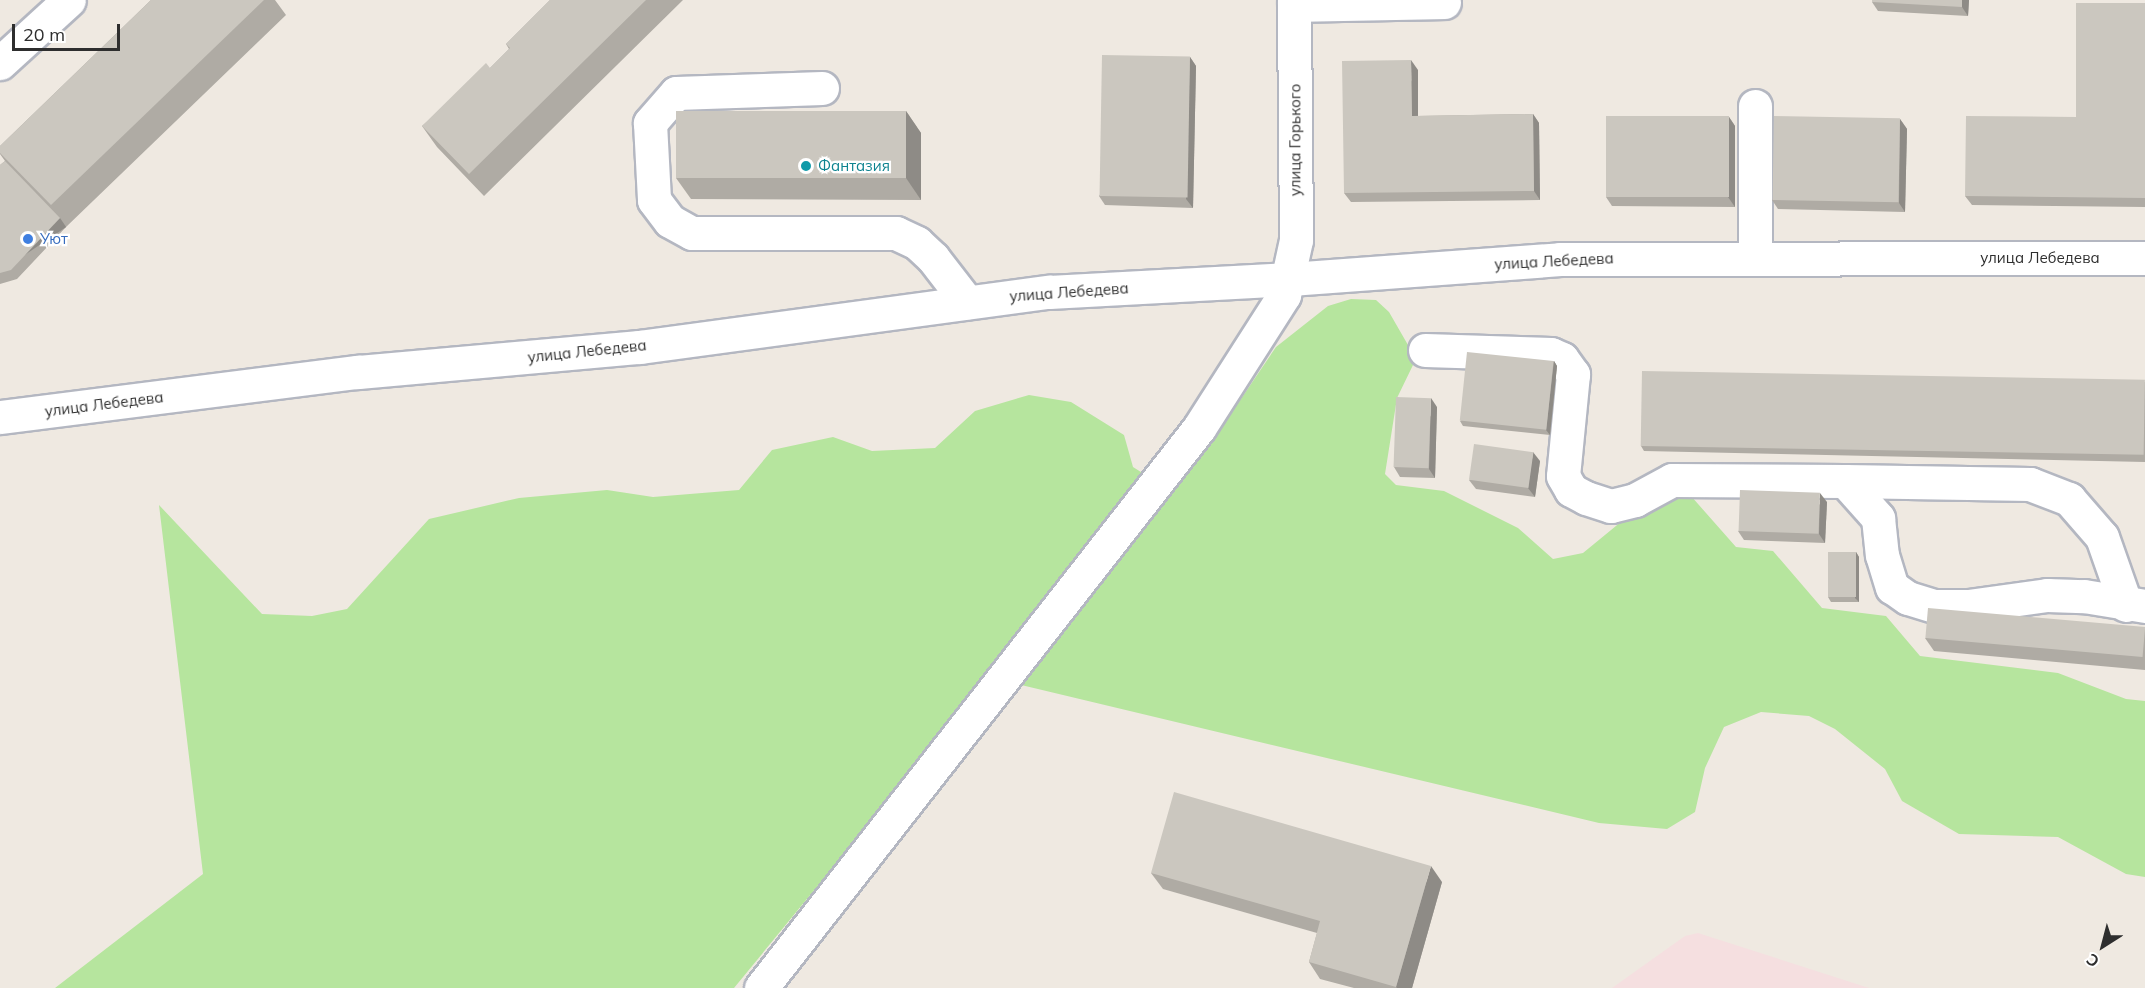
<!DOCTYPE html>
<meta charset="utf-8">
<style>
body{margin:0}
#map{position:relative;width:2145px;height:988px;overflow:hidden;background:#efe9e1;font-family:Mulish,sans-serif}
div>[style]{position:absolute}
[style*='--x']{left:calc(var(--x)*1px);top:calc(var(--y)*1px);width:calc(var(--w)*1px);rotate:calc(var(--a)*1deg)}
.medical>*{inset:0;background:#f5dfe0}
.green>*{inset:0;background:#b6e59e}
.roads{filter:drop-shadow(2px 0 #b4b7c1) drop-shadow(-2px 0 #b4b7c1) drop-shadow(0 2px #b4b7c1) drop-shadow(0 -2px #b4b7c1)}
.minor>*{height:33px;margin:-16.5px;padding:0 16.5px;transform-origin:16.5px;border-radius:16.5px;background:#fff}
.wall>*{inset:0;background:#afaba4}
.shaded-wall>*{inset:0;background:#8e8b86;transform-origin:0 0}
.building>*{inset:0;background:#cbc7bf;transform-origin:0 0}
.dots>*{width:16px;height:16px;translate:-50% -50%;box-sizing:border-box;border:3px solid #fff;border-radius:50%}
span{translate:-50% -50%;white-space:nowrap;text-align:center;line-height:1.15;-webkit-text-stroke:4.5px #fff;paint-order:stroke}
.street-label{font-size:15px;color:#2e2e2e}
.culture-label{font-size:15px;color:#0d838f}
.left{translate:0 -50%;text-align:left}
.shop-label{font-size:15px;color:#366cbe}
.north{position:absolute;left:2073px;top:916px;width:60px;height:60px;-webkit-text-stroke:4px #fff;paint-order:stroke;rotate:216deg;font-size:16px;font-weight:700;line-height:24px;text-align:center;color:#2e2e2e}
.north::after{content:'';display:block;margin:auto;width:21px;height:27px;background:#2e2e2e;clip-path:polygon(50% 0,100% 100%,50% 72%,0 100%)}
.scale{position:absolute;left:12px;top:24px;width:108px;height:27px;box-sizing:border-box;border:3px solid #2e2e2e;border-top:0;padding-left:8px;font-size:18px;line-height:21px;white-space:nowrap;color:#2e2e2e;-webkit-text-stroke:4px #fff;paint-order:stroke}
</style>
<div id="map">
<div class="medical">
<i style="clip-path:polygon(1698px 933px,1869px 988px,1612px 988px,1685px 936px)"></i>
</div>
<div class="green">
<i style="clip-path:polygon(1351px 299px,1376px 300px,1389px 312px,1408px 345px,1413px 365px,1397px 398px,1385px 474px,1396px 485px,1444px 491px,1518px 528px,1553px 559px,1583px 553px,1644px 503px,1691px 496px,1736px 547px,1773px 551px,1822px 608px,1886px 616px,1920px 656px,2058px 673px,2126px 699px,2145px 701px,2145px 877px,2126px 874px,2058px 837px,1959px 834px,1902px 801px,1885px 769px,1835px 729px,1809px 716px,1761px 712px,1724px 727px,1705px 768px,1695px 812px,1667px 829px,1599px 823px,1013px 683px,957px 716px,734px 988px,55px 988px,203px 874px,159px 505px,262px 614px,312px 616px,347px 609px,429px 519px,519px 498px,607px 490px,653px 497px,739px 490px,772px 450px,833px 437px,872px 451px,935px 448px,975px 411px,1029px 395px,1071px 402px,1124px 435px,1133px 467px,1163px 486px,1207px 449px,1276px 347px,1328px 306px)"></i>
</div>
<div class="roads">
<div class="minor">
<i style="--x:1294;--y:5;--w:150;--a:-1.1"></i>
<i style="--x:0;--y:63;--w:93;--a:-42.4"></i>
<i style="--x:822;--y:88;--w:146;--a:178"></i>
<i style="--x:676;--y:93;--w:40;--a:131"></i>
<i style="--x:650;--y:123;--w:77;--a:87"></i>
<i style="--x:654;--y:200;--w:26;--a:53"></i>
<i style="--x:670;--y:221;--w:25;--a:29"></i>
<i style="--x:692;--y:233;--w:204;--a:0"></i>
<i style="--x:896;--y:233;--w:23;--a:25"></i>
<i style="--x:917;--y:243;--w:22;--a:43"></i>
<i style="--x:933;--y:258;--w:56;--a:52.3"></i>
<i style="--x:1755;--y:257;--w:151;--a:-90"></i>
<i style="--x:1425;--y:350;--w:126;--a:1.8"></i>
<i style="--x:1551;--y:354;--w:12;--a:24"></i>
<i style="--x:1562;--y:359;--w:19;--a:54"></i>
<i style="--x:1573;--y:374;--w:102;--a:95.6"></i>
<i style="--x:1563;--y:476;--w:16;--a:60"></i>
<i style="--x:1571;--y:490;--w:17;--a:28"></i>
<i style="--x:1586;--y:498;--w:26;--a:18"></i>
<i style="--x:1611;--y:506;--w:25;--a:-14"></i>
<i style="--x:1635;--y:500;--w:42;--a:-28.4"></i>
<i style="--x:1672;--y:480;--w:173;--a:0.3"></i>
<i style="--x:1845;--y:481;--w:50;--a:48.3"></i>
<i style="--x:1878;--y:518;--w:37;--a:84"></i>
<i style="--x:1882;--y:555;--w:34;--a:73"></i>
<i style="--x:1892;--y:587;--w:19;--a:35"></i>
<i style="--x:1908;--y:598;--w:28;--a:17"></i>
<i style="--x:1935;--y:606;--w:33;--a:0"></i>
<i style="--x:1968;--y:606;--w:80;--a:-7.9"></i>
<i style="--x:2047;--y:595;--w:37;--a:2"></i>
<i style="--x:2084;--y:596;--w:62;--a:9.3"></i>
<i style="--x:0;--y:417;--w:361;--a:-7.2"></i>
<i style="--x:358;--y:372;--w:283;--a:-5.1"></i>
<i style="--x:640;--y:347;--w:413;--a:-7.7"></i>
<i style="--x:1049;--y:292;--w:241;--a:-3.1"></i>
<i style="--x:1290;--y:279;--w:271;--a:-4.2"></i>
<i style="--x:1560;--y:259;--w:585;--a:-0.1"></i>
<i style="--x:1845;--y:481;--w:185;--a:0.9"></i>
<i style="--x:2030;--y:484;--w:42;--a:21"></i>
<i style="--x:2069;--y:499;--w:50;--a:49"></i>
<i style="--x:2102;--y:537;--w:72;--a:70.6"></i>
<i style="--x:761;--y:988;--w:711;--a:-51.97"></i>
<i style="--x:1199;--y:428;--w:158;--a:-57.4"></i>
<i style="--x:1284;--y:295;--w:56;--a:-77.7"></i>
<i style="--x:1296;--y:240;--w:240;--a:-90.5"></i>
</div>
</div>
<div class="wall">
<i style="clip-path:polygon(151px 0,275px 0,286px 15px,66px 227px,17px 279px,0 284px,0 165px,5px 161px,0 154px,0 146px)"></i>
<i style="clip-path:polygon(550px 0,683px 0,484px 196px,437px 147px,422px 126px,490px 68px,509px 49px,506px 44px)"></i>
<i style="clip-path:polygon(1969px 0,1968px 16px,1878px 11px,1872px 2px)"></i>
<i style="clip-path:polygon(2145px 3px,2145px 207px,1972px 205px,1965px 196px,2076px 117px)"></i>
<i style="clip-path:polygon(1190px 57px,1196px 66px,1193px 208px,1105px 205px,1099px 196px)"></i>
<i style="clip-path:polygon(1418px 70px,1418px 116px,1533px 114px,1539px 123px,1540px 200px,1351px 202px,1344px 193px)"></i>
<i style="clip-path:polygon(906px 111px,921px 133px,921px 200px,691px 199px,676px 178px)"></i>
<i style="clip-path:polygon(1729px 117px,1735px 126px,1735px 207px,1612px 206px,1606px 197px)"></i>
<i style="clip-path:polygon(1900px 119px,1907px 129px,1905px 212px,1778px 209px,1772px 200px)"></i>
<i style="clip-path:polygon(1554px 361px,1557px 366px,1550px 435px,1463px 426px,1460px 421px)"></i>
<i style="clip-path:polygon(2145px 382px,2145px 462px,1644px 451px,1641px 446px)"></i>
<i style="clip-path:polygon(1437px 407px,1435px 478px,1400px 477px,1394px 467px)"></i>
<i style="clip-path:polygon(1540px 461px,1535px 497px,1476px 489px,1469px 480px)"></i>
<i style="clip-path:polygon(1827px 502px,1825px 543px,1744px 540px,1738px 531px)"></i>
<i style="clip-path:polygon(1856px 552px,1859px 557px,1859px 602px,1831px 602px,1828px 597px)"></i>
<i style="clip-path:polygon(2145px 628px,2145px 670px,1934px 651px,1925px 638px)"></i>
<i style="clip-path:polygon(1151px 873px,1442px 882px,1412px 988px,1354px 988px,1320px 979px,1309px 962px,1317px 933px,1163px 889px)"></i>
</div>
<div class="shaded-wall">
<i style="clip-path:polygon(1962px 0,1969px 0,1968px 16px,1962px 7px)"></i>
<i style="clip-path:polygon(1190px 57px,1196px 66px,1193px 208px,1186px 199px)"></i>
<i style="clip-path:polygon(1411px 60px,1418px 70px,1418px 125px,1412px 116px)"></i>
<i style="clip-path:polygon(906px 111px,921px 133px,921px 200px,906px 178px)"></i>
<i style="clip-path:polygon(1533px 114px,1539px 123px,1540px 200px,1534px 191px)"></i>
<i style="clip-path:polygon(1729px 117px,1735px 126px,1735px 207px,1728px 197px)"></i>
<i style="clip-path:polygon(1900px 119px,1907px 129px,1905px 212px,1899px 203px)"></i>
<i style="left:60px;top:218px;width:11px;height:71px;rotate:56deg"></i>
<i style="clip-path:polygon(1554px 361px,1557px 366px,1550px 435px,1546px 430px)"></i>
<i style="clip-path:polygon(1431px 398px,1437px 407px,1435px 478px,1429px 469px)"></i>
<i style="clip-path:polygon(1533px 452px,1540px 461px,1535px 497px,1528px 488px)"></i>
<i style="clip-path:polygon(1820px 493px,1827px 502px,1825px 543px,1819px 534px)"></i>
<i style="clip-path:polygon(1856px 552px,1859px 557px,1859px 602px,1855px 598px)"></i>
<i style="clip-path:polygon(1431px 866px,1442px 882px,1412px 988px,1397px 988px,1396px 987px)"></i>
</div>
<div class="building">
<i style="clip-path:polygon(151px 0,264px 0,51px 205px,0 153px,0 146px)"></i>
<i style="clip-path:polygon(550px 0,646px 0,469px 174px,422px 126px,486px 63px,490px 68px,510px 48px,506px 44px)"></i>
<i style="clip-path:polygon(1872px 0,1962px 0,1962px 7px,1872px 2px)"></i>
<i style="clip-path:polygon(2076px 3px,2145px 3px,2145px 198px,1965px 196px,1966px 116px,2076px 117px)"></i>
<i style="left:1102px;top:55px;width:88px;height:141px;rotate:1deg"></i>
<i style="clip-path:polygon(1411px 60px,1412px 116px,1533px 114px,1534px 191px,1344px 193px,1342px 61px)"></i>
<i style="left:676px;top:111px;width:230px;height:67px"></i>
<i style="left:1606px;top:116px;width:123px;height:81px"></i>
<i style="left:1774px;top:116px;width:126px;height:84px;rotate:1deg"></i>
<i style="clip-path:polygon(5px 161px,60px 218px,11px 270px,0 273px,0 165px)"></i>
<i style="left:1467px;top:352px;width:87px;height:69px;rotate:6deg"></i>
<i style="left:1642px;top:371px;width:503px;height:75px;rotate:1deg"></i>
<i style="left:1396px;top:397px;width:35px;height:70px;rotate:2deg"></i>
<i style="left:1474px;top:444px;width:60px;height:36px;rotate:8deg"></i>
<i style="left:1740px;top:490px;width:80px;height:41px;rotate:2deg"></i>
<i style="left:1828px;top:552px;width:28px;height:45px"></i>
<i style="left:1928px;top:608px;width:218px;height:30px;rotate:5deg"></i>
<i style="clip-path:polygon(1174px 792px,1431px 866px,1396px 987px,1309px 962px,1320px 921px,1151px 873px)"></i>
</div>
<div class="dots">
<i style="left:806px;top:166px;background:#0f9aa8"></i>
<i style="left:28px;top:239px;background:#3f7fe0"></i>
</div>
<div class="street-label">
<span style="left:1295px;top:140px;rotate:-90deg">улица Горького</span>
<span style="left:2040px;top:258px">улица Лебедева</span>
<span style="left:1554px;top:261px;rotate:-3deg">улица Лебедева</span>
<span style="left:1069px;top:292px;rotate:-4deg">улица Лебедева</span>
<span style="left:587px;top:351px;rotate:-6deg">улица Лебедева</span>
<span style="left:104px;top:404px;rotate:-7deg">улица Лебедева</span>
</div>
<div class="culture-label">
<span class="left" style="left:818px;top:166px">Фантазия</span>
</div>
<div class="shop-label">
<span class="left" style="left:40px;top:239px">Уют</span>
</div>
<div class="north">С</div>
<div class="scale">20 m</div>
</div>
